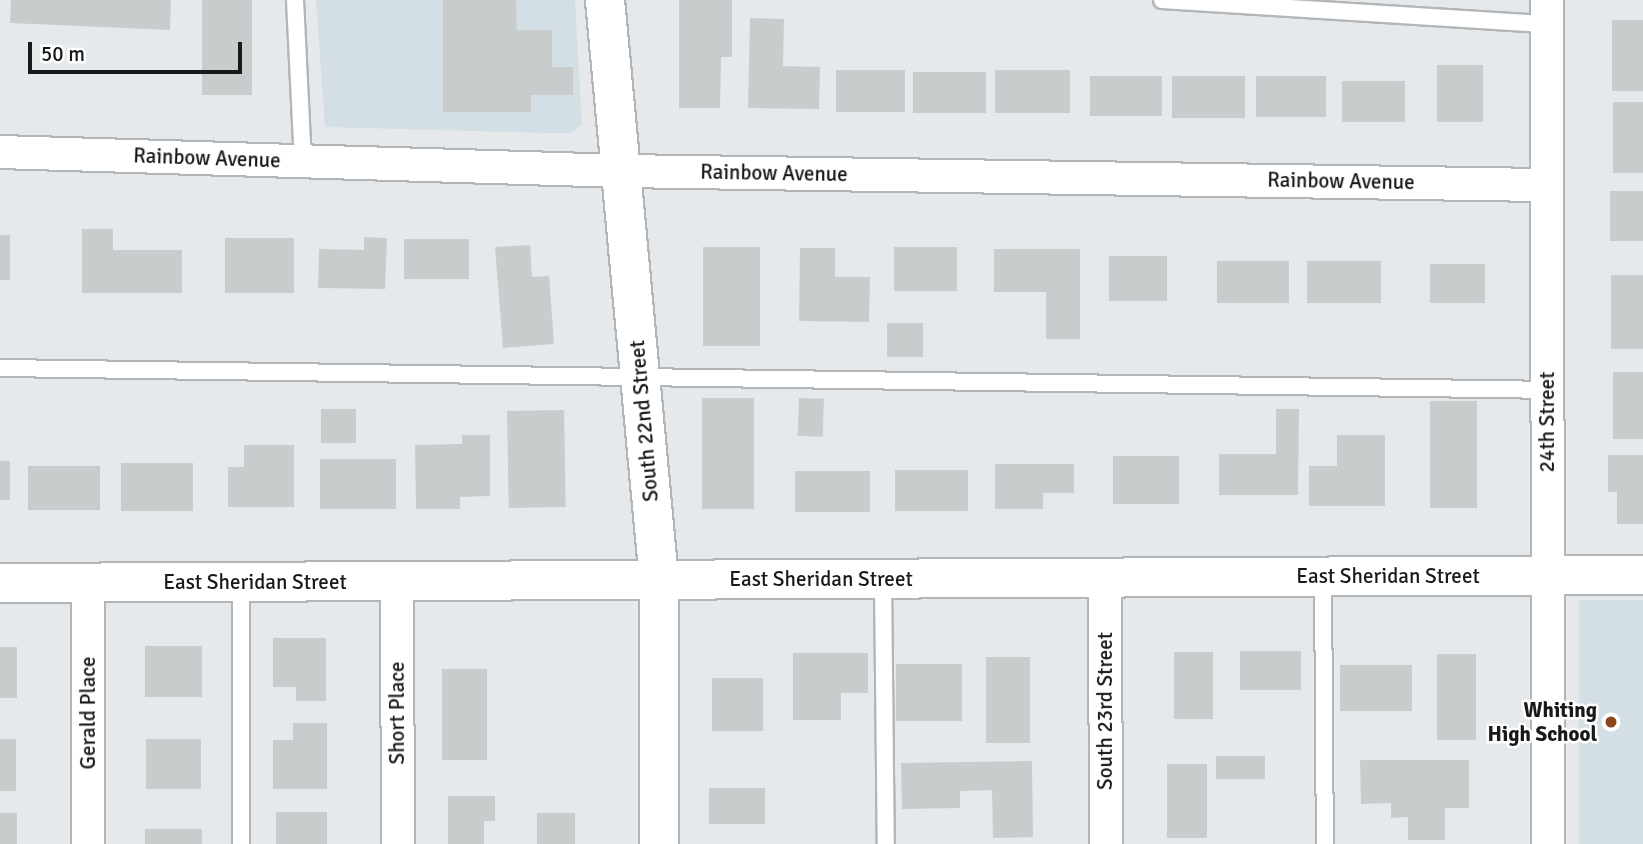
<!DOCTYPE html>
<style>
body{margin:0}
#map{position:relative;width:1643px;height:844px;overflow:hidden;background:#e6e9eb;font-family:Signika,sans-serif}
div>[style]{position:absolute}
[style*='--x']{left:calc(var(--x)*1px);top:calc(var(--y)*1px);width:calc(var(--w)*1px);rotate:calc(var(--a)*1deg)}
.built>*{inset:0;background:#d3dfe4;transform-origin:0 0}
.building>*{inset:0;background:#c8cccd;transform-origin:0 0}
.roads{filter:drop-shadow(2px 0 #b3b6b8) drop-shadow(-2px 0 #b3b6b8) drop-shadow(0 2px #b3b6b8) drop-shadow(0 -2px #b3b6b8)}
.service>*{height:16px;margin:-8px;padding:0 8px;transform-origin:8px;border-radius:8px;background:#fff}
.minor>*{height:32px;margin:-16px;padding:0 16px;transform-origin:16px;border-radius:16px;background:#fff}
.tertiary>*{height:38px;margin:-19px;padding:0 19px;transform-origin:19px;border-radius:19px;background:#fff}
.dots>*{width:19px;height:19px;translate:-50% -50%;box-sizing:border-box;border:4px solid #fff;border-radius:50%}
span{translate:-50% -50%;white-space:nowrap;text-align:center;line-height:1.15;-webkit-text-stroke:5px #fff;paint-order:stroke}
.street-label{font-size:21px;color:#181919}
.poi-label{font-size:21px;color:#181919;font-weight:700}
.right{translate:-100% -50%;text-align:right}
.scale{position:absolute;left:28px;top:42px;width:214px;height:32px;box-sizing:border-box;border:4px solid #181919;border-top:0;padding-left:9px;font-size:21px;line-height:24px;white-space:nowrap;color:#181919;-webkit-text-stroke:5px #fff;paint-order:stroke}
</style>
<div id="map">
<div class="built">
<i style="clip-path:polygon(316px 0,575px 0,582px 124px,571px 133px,549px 133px,325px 127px)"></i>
<i style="left:1579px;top:600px;width:64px;height:244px"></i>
</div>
<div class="building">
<i style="clip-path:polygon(11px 0,171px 0,170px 30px,10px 23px)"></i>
<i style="left:202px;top:0;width:50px;height:95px"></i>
<i style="clip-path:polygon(443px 0,516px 0,517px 30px,552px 30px,552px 67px,573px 67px,573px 95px,531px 95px,531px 112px,443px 112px)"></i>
<i style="clip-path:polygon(679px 0,732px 0,732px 57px,721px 57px,720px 108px,679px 108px)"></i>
<i style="clip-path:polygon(750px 18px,784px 19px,783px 66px,820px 67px,819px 109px,748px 108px)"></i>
<i style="left:1612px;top:20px;width:31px;height:71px"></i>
<i style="left:1437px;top:65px;width:46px;height:57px"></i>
<i style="left:836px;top:70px;width:69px;height:42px"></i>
<i style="left:995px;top:70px;width:75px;height:43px"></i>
<i style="left:913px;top:72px;width:73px;height:41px"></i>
<i style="left:1090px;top:76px;width:72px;height:40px"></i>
<i style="left:1172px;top:76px;width:73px;height:42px"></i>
<i style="left:1256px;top:76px;width:70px;height:41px"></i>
<i style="left:1342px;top:81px;width:63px;height:41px"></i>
<i style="left:1613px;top:102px;width:30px;height:71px"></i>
<i style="left:1643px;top:191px;width:50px;height:33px;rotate:90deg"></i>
<i style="clip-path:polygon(82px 229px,113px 229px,113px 250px,182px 250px,182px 293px,82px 293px)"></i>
<i style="left:0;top:235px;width:10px;height:45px"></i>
<i style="clip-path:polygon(364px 237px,387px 238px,385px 289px,318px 288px,319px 249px,364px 250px)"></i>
<i style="left:225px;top:238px;width:69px;height:55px"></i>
<i style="left:404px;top:239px;width:65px;height:40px"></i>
<i style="clip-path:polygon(530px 245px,532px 277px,549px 276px,554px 344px,503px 348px,495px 247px)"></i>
<i style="left:703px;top:247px;width:57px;height:99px"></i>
<i style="left:894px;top:247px;width:63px;height:44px"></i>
<i style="clip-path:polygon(800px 248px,835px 248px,835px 277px,870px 277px,869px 322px,799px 321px)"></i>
<i style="clip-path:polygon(994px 249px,1080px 249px,1080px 339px,1046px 339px,1046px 292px,994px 292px)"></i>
<i style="left:1109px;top:256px;width:58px;height:45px"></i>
<i style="left:1217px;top:261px;width:72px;height:42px"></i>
<i style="left:1307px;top:261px;width:74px;height:42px"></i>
<i style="left:1430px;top:264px;width:55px;height:39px"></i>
<i style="left:1611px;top:275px;width:32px;height:74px"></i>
<i style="left:887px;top:323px;width:36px;height:34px"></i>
<i style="left:1613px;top:372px;width:30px;height:67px"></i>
<i style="left:702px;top:398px;width:52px;height:111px"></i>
<i style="left:799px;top:398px;width:25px;height:38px;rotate:2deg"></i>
<i style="left:1430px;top:401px;width:47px;height:107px"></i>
<i style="left:321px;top:409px;width:35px;height:34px"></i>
<i style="clip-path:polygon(1276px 409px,1299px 409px,1298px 495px,1219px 495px,1219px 454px,1276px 454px)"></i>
<i style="left:564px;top:410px;width:97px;height:57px;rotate:89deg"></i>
<i style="clip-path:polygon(462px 435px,490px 435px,490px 496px,460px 497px,460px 509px,416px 509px,415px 445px,462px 444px)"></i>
<i style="clip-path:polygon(1337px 435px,1385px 435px,1385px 506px,1309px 506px,1309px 466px,1337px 466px)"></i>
<i style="clip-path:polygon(244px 445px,294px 445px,294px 507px,228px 507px,228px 467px,244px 467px)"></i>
<i style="clip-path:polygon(1608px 455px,1643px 455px,1643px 524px,1617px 524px,1617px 492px,1608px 492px)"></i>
<i style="left:1113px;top:456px;width:66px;height:48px"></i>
<i style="left:320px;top:459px;width:76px;height:50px"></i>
<i style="left:0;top:461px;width:10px;height:39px"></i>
<i style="left:121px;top:463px;width:72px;height:48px"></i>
<i style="clip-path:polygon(995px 464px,1074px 464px,1074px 493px,1043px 493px,1043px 509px,995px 509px)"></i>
<i style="left:28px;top:466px;width:72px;height:44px"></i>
<i style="left:895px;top:470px;width:73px;height:41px"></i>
<i style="left:795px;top:471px;width:75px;height:41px"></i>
<i style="clip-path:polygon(273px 638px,326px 638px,326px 701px,296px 701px,296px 687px,273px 687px)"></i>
<i style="left:145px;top:646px;width:57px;height:51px"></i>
<i style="left:0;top:647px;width:17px;height:51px"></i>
<i style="left:1240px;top:651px;width:61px;height:39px"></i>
<i style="left:1174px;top:652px;width:39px;height:67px"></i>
<i style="clip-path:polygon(793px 653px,868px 653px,868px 693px,841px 693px,841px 720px,793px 720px)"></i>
<i style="left:1437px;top:654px;width:39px;height:86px"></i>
<i style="left:986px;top:657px;width:44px;height:86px"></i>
<i style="left:896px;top:664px;width:66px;height:57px"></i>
<i style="left:1340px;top:665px;width:72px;height:46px"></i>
<i style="left:442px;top:669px;width:45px;height:91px"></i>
<i style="left:712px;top:678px;width:51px;height:53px"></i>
<i style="clip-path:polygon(293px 723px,327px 723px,327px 789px,273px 789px,273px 740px,293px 740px)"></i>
<i style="left:0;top:739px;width:16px;height:52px"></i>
<i style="left:146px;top:739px;width:55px;height:50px"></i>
<i style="left:1216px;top:756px;width:49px;height:23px"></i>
<i style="clip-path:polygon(1360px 760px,1469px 760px,1469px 808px,1445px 808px,1445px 840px,1408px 840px,1408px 817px,1391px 818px,1391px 803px,1361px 804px)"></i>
<i style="clip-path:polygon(1032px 761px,1033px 837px,993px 838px,992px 790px,960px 791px,960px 808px,902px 809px,901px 763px)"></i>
<i style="left:1167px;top:764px;width:40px;height:74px"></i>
<i style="left:709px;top:788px;width:56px;height:36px"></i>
<i style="clip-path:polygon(448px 796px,495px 796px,495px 821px,484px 821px,484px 844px,448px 844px)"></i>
<i style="left:276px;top:812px;width:51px;height:32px"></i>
<i style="left:0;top:813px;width:17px;height:31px"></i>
<i style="left:537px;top:813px;width:38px;height:31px"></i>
<i style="left:145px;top:829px;width:57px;height:15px"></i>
</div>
<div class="roads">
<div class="service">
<i style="--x:295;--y:0;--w:161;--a:87.2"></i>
<i style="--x:1162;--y:0;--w:386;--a:3.6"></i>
<i style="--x:0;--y:368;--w:1547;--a:0.81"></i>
<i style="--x:1323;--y:577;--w:267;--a:89.6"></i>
<i style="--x:883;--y:579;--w:265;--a:89.4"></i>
<i style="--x:241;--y:844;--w:263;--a:-90"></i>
</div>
<div class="minor">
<i style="--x:1547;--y:0;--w:844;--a:89.93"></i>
<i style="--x:0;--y:152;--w:621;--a:1.75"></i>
<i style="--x:621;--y:171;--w:926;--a:0.87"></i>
<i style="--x:1105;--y:578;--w:266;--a:89.8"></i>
<i style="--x:397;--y:581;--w:263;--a:89.8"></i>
<i style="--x:88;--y:844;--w:262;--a:-90"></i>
</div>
<div class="tertiary">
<i style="--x:605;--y:0;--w:583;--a:84.68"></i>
<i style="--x:659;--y:580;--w:264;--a:90"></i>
<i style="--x:0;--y:583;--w:1643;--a:-0.28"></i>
</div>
</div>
<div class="dots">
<i style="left:1611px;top:722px;background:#8b461b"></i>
</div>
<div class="street-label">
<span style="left:207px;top:158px;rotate:2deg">Rainbow Avenue</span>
<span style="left:774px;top:173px;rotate:1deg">Rainbow Avenue</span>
<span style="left:1341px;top:181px;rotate:1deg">Rainbow Avenue</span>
<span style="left:644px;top:421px;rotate:-95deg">South 22nd Street</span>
<span style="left:1547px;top:422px;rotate:-90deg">24th Street</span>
<span style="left:1388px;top:576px">East Sheridan Street</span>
<span style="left:821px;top:579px">East Sheridan Street</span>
<span style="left:255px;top:582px">East Sheridan Street</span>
<span style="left:1105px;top:711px;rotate:-90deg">South 23rd Street</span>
<span style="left:88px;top:713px;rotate:-90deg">Gerald Place</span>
<span style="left:397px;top:713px;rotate:-90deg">Short Place</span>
</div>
<div class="poi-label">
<span class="right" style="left:1597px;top:722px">Whiting<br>High School</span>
</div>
<div class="scale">50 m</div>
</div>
